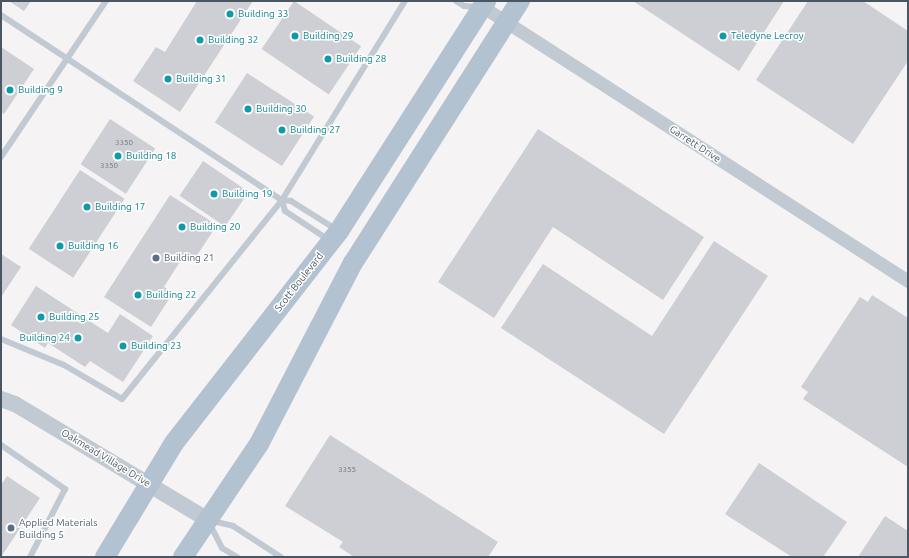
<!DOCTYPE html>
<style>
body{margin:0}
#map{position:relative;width:909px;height:558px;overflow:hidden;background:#f5f3f3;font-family:Ubuntu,sans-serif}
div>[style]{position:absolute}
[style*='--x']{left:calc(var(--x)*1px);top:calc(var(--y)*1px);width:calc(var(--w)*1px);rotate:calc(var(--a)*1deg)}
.building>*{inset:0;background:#cdcfd5;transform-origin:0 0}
.service>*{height:6px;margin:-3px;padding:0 3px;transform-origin:3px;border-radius:3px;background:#c1cad2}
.minor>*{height:13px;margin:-6.5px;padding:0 6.5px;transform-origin:6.5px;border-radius:6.5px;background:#c1cad2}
.tertiary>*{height:16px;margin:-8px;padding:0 8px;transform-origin:8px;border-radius:8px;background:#c1cad2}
.primary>*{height:20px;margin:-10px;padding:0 10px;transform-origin:10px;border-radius:10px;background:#b3c2d1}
.dots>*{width:11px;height:11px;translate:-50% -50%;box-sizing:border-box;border:2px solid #fff;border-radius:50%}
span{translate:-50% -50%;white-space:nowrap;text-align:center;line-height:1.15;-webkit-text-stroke:3px #fff;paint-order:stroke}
.number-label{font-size:8px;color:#6b747e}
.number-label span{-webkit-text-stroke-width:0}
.culture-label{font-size:10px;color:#0d838f}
.left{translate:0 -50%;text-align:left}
.right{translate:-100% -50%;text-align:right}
.street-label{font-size:10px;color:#4a5661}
.service-label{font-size:10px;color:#4e5e75}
.frame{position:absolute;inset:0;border:2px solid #4a5661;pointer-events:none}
</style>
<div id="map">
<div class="building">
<i style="clip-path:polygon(9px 1px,31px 1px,24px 11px)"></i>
<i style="clip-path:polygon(197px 1px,253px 1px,180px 112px,133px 81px,156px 47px,165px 52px)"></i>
<i style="left:294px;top:1px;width:81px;height:58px;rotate:34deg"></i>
<i style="clip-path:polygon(633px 1px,784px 1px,739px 71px)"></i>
<i style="clip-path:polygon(808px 1px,863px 1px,908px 31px,908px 61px,853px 144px,756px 80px)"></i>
<i style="clip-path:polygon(1px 47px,34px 69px,4px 114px,1px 112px)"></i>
<i style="left:247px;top:73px;width:80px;height:59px;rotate:33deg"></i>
<i style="left:110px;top:119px;width:54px;height:54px;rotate:33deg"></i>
<i style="clip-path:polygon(538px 129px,704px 237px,663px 300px,553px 227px,494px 318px,438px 282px)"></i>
<i style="left:203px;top:161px;width:55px;height:42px;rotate:34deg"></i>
<i style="left:80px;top:170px;width:53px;height:94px;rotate:33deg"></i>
<i style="clip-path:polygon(170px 195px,217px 225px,194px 260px,185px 254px,174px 271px,164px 287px,173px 293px,151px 327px,104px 297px)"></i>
<i style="clip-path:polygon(714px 241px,768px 276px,664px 434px,501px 328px,543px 264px,652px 336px)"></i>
<i style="clip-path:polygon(1px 254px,21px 267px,1px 297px)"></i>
<i style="clip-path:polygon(36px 286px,108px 333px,120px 314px,153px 336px,123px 382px,90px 361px,85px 367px,48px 343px,45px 348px,11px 325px)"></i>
<i style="clip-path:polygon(872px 295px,908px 318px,908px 467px,803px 399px,808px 392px,801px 387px,860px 297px,868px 302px)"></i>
<i style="clip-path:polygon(330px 435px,498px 542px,488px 557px,354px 557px,339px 547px,343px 542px,285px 506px)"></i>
<i style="clip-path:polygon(759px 463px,847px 522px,823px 557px,792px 557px,725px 514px)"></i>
<i style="clip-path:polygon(7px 476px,40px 498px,1px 557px,1px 485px)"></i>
<i style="clip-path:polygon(885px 516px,908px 531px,908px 557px,858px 557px)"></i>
</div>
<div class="service">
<i style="--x:456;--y:1;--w:9;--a:32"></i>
<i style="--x:464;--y:6;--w:14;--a:4"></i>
<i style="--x:1;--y:15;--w:336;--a:33.4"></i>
<i style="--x:282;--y:200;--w:9;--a:6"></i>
<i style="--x:291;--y:201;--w:54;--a:32.2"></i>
<i style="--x:1;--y:157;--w:188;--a:-56.1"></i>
<i style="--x:282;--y:200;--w:11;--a:75"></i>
<i style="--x:285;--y:211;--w:53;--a:33.4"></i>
<i style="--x:1;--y:339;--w:68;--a:22.4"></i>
<i style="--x:64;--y:365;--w:67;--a:30.4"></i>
<i style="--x:122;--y:399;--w:255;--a:-51.2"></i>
<i style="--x:282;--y:200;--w:234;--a:-58.3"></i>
<i style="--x:1;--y:445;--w:78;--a:34.5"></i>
<i style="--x:65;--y:489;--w:76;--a:117.2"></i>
<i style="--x:237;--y:557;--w:17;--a:-149"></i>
<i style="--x:222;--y:548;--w:31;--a:-117"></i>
<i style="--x:208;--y:520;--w:26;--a:13"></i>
<i style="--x:233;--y:526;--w:57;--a:32.9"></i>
</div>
<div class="minor">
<i style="--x:483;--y:7;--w:506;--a:32.81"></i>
</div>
<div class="tertiary">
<i style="--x:1;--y:399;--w:15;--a:20"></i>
<i style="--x:15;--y:404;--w:225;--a:31"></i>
</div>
<div class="primary">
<i style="--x:105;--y:557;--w:133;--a:-58.8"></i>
<i style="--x:174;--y:443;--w:269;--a:-52.1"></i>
<i style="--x:339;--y:231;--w:273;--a:-57.4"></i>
<i style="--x:183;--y:557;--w:136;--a:-56.1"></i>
<i style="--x:259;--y:444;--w:204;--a:-62.6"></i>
<i style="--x:353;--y:263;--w:311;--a:-57.5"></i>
</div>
<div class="dots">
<i style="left:230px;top:14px;background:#0f9aa8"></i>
<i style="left:295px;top:36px;background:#0f9aa8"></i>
<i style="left:723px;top:36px;background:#0f9aa8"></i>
<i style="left:200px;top:40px;background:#0f9aa8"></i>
<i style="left:328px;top:59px;background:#0f9aa8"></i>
<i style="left:168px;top:79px;background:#0f9aa8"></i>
<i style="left:10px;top:90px;background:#0f9aa8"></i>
<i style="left:248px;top:109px;background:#0f9aa8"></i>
<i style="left:282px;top:130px;background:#0f9aa8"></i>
<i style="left:118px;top:156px;background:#0f9aa8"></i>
<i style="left:214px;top:194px;background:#0f9aa8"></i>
<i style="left:87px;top:207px;background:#0f9aa8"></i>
<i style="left:182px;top:227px;background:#0f9aa8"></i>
<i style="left:60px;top:246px;background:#0f9aa8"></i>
<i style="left:156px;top:258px;background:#5c6f8a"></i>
<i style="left:138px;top:295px;background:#0f9aa8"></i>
<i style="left:41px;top:317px;background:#0f9aa8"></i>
<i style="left:78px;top:338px;background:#0f9aa8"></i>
<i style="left:123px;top:346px;background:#0f9aa8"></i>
<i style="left:11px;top:528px;background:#5c6f8a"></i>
</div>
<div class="number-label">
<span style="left:124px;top:143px">3350</span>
<span style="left:109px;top:166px">3350</span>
<span style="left:347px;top:470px">3355</span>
</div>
<div class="culture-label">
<span class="left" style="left:238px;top:14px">Building 33</span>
<span class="left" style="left:303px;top:36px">Building 29</span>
<span class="left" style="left:731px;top:36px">Teledyne Lecroy</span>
<span class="left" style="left:208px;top:40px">Building 32</span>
<span class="left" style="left:336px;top:59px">Building 28</span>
<span class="left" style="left:176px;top:79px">Building 31</span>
<span class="left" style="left:18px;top:90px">Building 9</span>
<span class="left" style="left:256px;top:109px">Building 30</span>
<span class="left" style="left:290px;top:130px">Building 27</span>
<span class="left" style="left:126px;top:156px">Building 18</span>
<span class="left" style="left:222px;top:194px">Building 19</span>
<span class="left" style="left:95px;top:207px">Building 17</span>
<span class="left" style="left:190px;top:227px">Building 20</span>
<span class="left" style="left:68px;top:246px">Building 16</span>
<span class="left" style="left:146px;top:295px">Building 22</span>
<span class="left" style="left:49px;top:317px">Building 25</span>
<span class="right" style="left:70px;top:338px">Building 24</span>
<span class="left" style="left:131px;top:346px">Building 23</span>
</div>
<div class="street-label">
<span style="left:695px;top:144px;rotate:33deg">Garrett Drive</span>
<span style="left:299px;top:282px;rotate:-52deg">Scott Boulevard</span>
<span style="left:106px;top:458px;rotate:31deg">Oakmead Village Drive</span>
</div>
<div class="service-label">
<span class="left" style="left:164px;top:258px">Building 21</span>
<span class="left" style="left:19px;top:528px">Applied Materials<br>Building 5</span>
</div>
<div class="frame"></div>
</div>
